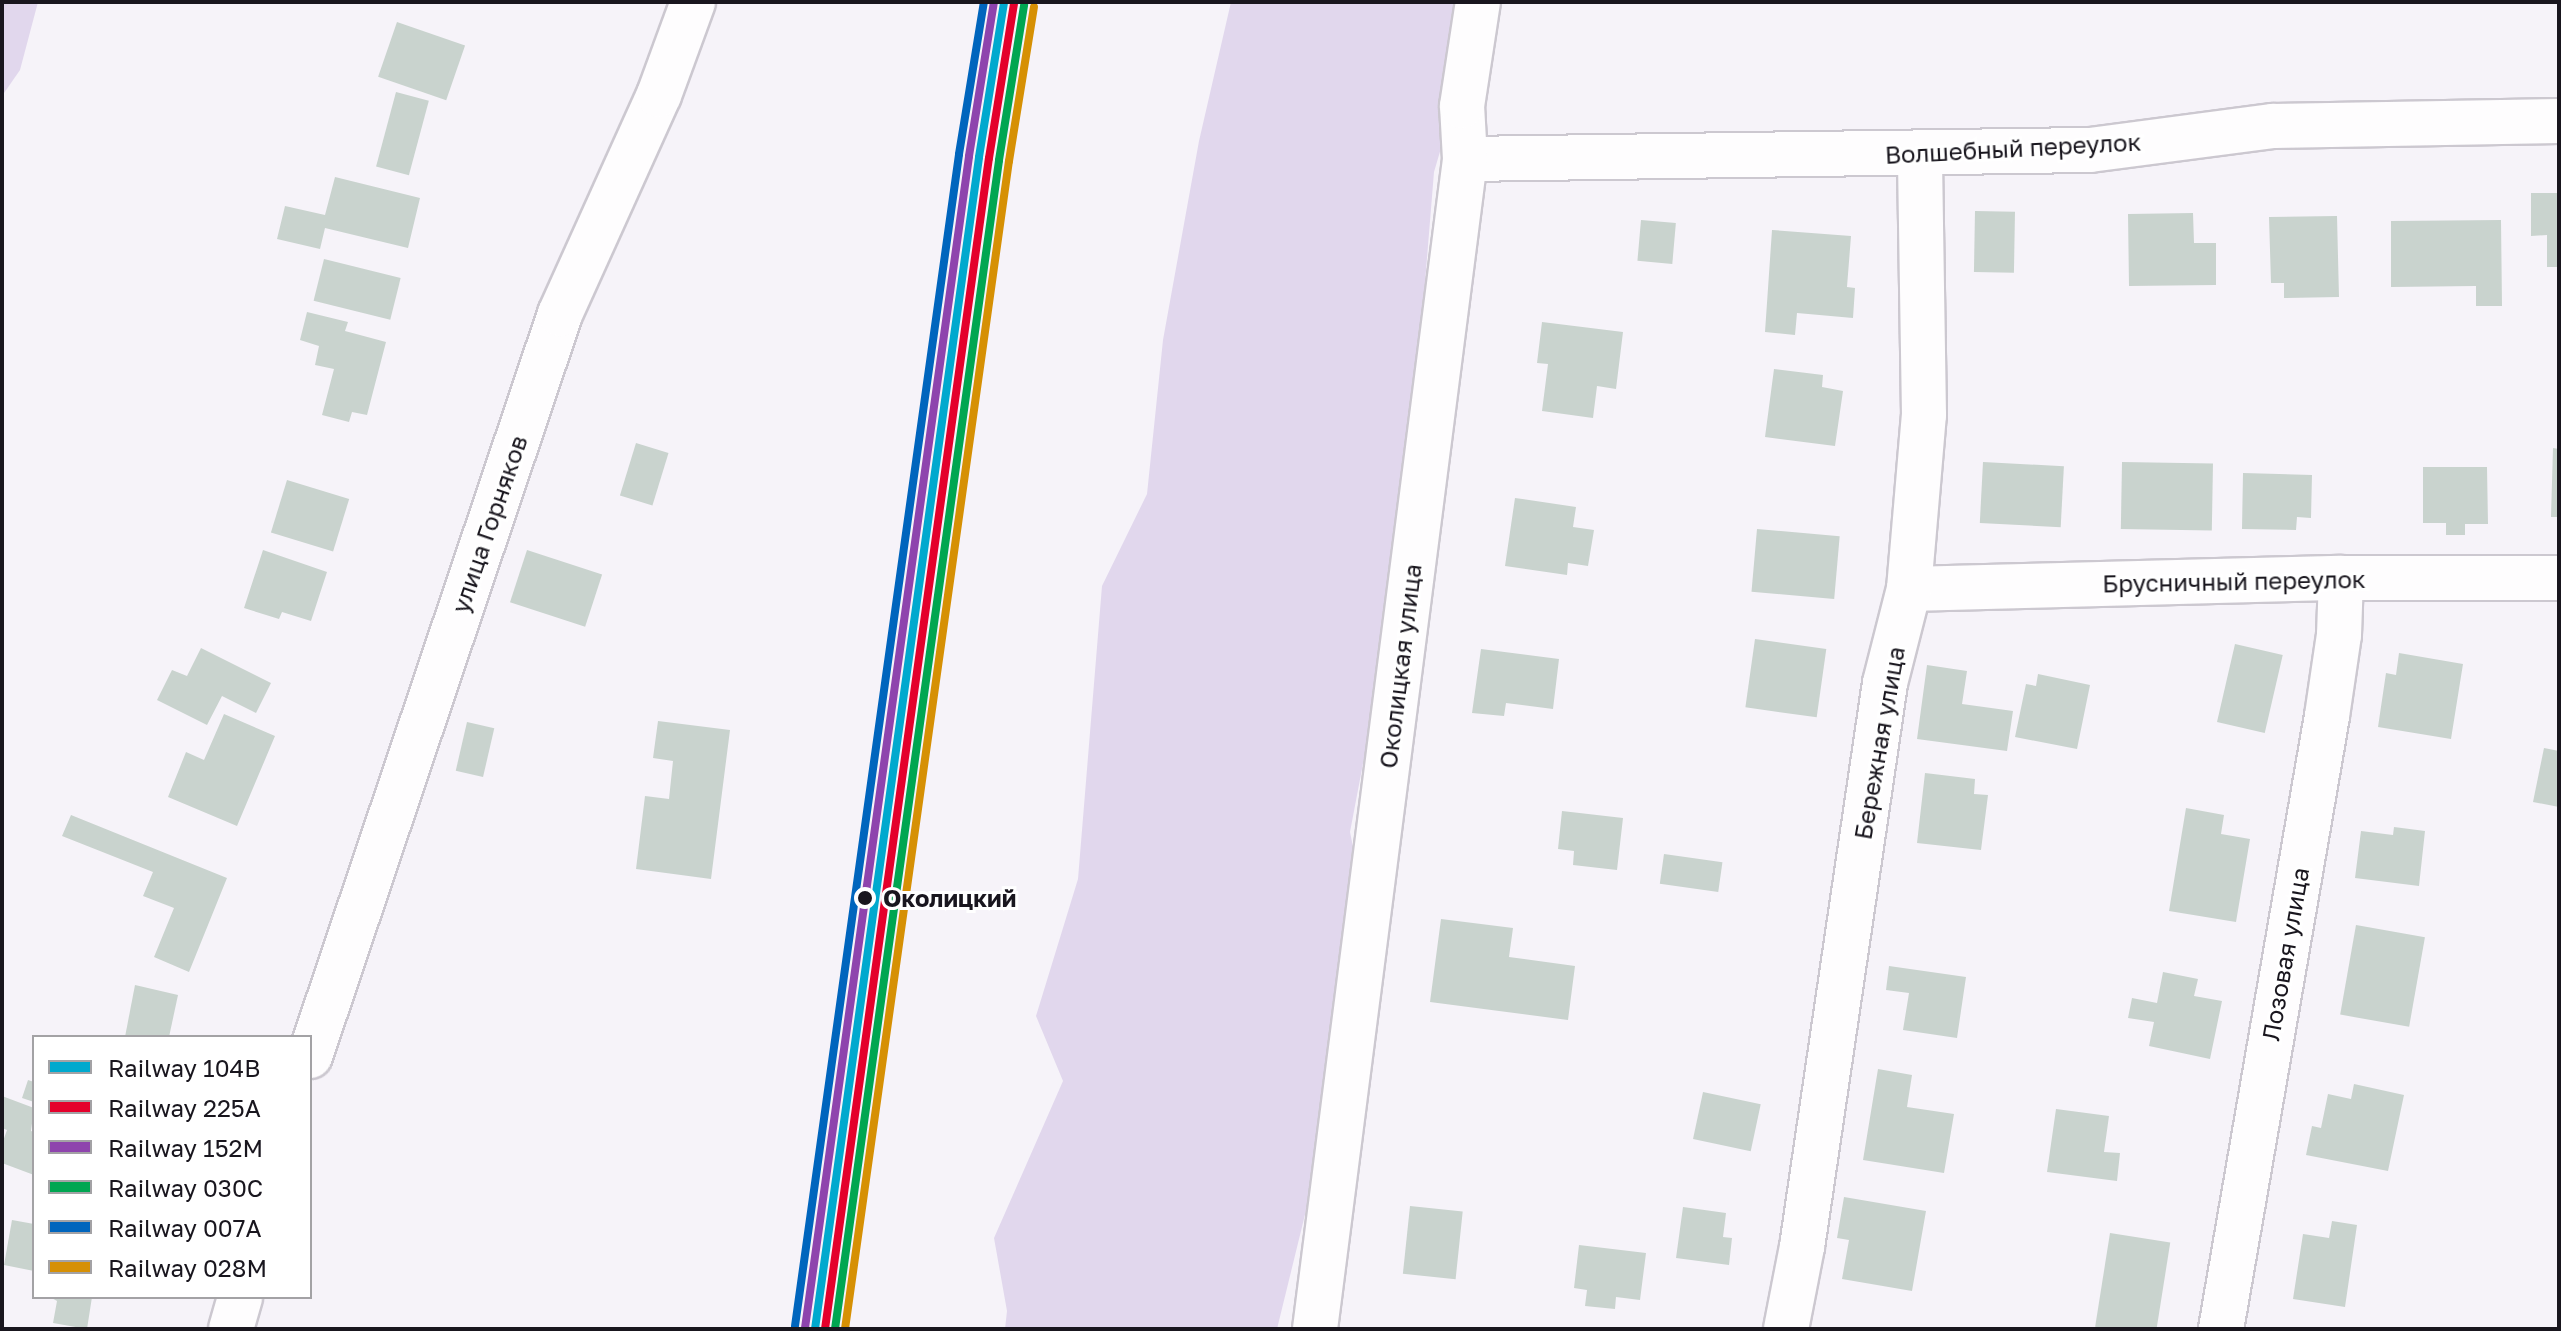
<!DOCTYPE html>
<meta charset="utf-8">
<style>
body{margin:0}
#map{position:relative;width:2561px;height:1331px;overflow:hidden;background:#f6f3f9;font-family:"Golos Text",sans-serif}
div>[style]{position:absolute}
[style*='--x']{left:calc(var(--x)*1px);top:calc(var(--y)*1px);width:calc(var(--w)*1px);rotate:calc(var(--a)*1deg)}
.green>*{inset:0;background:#e1d7ed}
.building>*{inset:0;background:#c9d3ce;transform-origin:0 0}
.roads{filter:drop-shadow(2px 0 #ccc8d0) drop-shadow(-2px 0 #ccc8d0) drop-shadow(0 2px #ccc8d0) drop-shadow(0 -2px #ccc8d0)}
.street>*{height:44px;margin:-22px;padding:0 22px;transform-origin:22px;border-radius:22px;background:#fefdfe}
.rail-1>*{height:8px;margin:-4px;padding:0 4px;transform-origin:4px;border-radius:4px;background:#00a9ce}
.rail-2>*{height:8px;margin:-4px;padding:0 4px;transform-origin:4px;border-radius:4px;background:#e4002b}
.rail-3>*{height:8px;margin:-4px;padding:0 4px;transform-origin:4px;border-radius:4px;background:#8e44ad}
.rail-4>*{height:8px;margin:-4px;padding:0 4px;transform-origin:4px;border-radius:4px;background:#00a651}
.rail-5>*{height:8px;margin:-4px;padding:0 4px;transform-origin:4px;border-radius:4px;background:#0065bd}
.rail-6>*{height:8px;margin:-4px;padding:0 4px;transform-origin:4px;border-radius:4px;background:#d69004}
.dots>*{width:22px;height:22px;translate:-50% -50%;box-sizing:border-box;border:4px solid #fff;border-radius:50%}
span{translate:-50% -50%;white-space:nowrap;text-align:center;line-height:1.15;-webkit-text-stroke:6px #fff;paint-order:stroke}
.street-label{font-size:24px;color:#19161e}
.stop-label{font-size:24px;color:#19161e;font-weight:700}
.left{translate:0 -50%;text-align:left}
.frame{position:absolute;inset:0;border:4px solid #19161e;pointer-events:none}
.legend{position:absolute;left:32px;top:1035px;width:280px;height:264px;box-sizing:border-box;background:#fff;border:2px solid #a3a2a5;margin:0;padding:10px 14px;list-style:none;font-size:24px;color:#19161e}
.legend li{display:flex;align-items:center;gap:16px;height:40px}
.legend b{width:40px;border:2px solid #a3a2a5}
</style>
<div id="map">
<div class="green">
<i style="clip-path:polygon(2px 2px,38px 2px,20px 70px,2px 96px)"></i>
<i style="clip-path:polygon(1231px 2px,1484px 2px,1434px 172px,1403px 553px,1350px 832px,1372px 941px,1277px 1329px,1005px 1329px,1007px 1311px,994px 1238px,1063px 1081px,1036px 1016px,1078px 879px,1102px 586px,1147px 494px,1163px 340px,1199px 141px)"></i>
</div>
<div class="building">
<i style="left:397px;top:22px;width:72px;height:58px;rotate:19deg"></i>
<i style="left:396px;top:92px;width:34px;height:77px;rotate:15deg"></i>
<i style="clip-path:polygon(335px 177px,420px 198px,408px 248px,325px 228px,320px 249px,277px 239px,285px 206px,325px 215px)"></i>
<i style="clip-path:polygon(2531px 193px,2559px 193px,2559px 267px,2547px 267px,2547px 235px,2531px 236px)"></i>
<i style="left:1975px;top:211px;width:40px;height:61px;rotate:1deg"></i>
<i style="clip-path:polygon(2193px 213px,2194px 243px,2216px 243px,2216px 285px,2129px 286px,2128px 214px)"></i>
<i style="clip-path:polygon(2337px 216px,2339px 297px,2284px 298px,2284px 283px,2271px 283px,2269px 217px)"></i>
<i style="left:1641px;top:220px;width:35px;height:41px;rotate:5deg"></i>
<i style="clip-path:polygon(2501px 220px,2502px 306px,2476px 306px,2476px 286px,2391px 287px,2391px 221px)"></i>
<i style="clip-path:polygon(1772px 230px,1851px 236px,1847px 287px,1855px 288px,1853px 318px,1797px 313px,1795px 335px,1765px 332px)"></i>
<i style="left:324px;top:259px;width:79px;height:43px;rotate:14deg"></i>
<i style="clip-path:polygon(307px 312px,348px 322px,345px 331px,386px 342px,367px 415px,352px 412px,349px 422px,322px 415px,334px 369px,315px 365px,319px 346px,300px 340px)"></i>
<i style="clip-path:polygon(1542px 322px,1623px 332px,1616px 389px,1597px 386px,1593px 418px,1542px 411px,1548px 364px,1537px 363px)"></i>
<i style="clip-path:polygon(1774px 369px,1823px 375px,1822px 387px,1843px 391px,1835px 446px,1765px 437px)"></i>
<i style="left:636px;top:443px;width:34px;height:55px;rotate:17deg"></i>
<i style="clip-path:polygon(2553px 448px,2559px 449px,2559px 517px,2551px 517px)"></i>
<i style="left:1983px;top:462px;width:81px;height:61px;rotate:3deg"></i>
<i style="left:2122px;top:462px;width:91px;height:67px;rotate:1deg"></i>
<i style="clip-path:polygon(2423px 467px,2487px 467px,2488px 524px,2465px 524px,2465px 535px,2446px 535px,2446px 523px,2423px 523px)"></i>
<i style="clip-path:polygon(2243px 473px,2312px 475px,2311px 518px,2297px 517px,2296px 530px,2242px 529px)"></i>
<i style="left:287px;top:480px;width:65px;height:55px;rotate:17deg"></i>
<i style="clip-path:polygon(1515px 498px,1576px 507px,1573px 527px,1594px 530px,1588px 566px,1568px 563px,1567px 575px,1505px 566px)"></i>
<i style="left:1757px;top:529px;width:83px;height:63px;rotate:5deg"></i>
<i style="clip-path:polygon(263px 550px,327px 572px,311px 621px,282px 612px,279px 619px,244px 608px)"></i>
<i style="left:527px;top:550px;width:79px;height:55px;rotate:18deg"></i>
<i style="left:1755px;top:639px;width:72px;height:69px;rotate:8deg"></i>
<i style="left:2235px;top:644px;width:49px;height:80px;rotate:13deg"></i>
<i style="clip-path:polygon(201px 648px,271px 683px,256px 713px,222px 696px,207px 725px,157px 700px,172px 670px,187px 676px)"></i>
<i style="clip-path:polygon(1481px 649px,1559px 659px,1553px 709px,1506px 703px,1504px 716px,1472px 713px)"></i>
<i style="clip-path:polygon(2399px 653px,2463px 664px,2451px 739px,2378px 727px,2386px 673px,2396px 675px)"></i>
<i style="clip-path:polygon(1927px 665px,1967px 671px,1962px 704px,2013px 711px,2007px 751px,1917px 739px)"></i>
<i style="clip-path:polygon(2038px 674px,2090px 685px,2077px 749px,2015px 737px,2026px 684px,2036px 686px)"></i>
<i style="clip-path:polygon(224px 714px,275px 736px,237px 826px,168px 797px,186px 752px,204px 760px)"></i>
<i style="clip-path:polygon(658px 721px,730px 730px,711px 879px,636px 869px,645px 796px,669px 799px,673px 761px,653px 758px)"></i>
<i style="left:467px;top:722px;width:28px;height:50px;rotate:13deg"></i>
<i style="clip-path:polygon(2544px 748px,2559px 751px,2559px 807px,2533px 802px)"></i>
<i style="clip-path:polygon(1925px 773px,1975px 779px,1974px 794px,1988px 795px,1981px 850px,1917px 843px)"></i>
<i style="clip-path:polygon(2186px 808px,2224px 815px,2221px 834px,2250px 839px,2236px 922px,2169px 911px)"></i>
<i style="clip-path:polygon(1562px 811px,1623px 818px,1617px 870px,1573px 865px,1574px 851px,1558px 849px)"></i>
<i style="clip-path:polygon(71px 815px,227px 878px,189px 972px,154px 957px,174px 908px,143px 896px,153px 872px,62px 836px)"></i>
<i style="clip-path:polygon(2394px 827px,2425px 831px,2419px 886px,2355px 878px,2361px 831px,2393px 835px)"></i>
<i style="left:1664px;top:854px;width:59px;height:30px;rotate:8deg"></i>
<i style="clip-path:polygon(1441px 919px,1513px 928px,1509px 957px,1575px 966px,1568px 1020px,1430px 1002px)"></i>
<i style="left:2356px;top:925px;width:70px;height:91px;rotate:10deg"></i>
<i style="clip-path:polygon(1889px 966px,1966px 977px,1957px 1038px,1903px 1030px,1909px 993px,1886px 990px)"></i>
<i style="clip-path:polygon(2163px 972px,2198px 979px,2194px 996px,2222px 1001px,2210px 1059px,2149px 1046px,2154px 1022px,2128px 1018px,2132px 998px,2157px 1003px)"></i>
<i style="clip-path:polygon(135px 985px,178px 995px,169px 1037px,125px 1037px)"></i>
<i style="clip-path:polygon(1878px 1069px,1912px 1075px,1907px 1107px,1954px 1114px,1944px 1173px,1863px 1160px)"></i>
<i style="clip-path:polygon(28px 1080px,34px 1082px,34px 1102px,22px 1098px)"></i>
<i style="clip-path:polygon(2354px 1084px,2404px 1095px,2388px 1171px,2306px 1155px,2312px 1126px,2321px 1128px,2328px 1094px,2351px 1099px)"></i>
<i style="left:1703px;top:1092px;width:59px;height:48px;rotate:12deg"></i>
<i style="clip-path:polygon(2px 1096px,34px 1108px,31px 1131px,34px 1132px,34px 1175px,2px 1163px,2px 1144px,7px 1130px,2px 1128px)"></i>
<i style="clip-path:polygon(2056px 1109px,2109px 1116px,2104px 1152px,2120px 1153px,2117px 1181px,2047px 1172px)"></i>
<i style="clip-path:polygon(1844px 1197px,1926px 1211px,1912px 1291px,1842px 1279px,1849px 1240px,1837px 1238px)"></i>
<i style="left:1410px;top:1206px;width:53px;height:68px;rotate:6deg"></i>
<i style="clip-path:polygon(1683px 1207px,1726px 1213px,1723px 1237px,1732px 1238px,1729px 1265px,1676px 1258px)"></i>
<i style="clip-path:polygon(12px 1220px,34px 1224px,34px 1271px,4px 1265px)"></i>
<i style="clip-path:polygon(2332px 1221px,2357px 1225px,2345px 1307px,2293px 1299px,2303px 1234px,2329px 1238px)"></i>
<i style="left:2110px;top:1233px;width:61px;height:95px;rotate:9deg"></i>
<i style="clip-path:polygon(1579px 1245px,1646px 1253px,1640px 1300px,1616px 1297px,1615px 1309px,1585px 1306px,1587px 1290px,1574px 1288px)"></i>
<i style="clip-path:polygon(50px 1297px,92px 1297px,87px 1329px,53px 1323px,57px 1301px)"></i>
</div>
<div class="roads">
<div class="street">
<i style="--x:1465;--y:159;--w:625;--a:-0.83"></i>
<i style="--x:2090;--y:150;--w:185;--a:-7.5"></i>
<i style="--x:2273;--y:126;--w:286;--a:-1"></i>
<i style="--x:1909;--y:589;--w:432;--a:-1.5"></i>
<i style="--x:2341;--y:578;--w:218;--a:0"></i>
<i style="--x:310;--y:1056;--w:783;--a:-71.38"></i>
<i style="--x:560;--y:314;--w:240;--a:-65.7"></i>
<i style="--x:659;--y:95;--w:99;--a:-69.9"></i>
<i style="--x:231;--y:1329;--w:33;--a:-74"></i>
<i style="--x:1315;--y:1329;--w:1180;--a:-82.69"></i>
<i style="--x:1465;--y:159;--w:53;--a:-93.2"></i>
<i style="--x:1462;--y:106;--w:105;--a:-81.3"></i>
<i style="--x:1786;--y:1329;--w:84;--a:-79"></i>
<i style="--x:1802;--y:1247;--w:570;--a:-81.63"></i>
<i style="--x:1885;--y:683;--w:97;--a:-75.7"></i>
<i style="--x:1909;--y:589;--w:175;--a:-85.1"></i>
<i style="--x:1924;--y:415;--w:261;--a:-90.9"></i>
<i style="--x:2221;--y:1329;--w:622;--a:-80.19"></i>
<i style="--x:2327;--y:716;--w:82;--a:-81.6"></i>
<i style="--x:2339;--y:635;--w:57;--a:-88"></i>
</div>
</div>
<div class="rail-1">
<i style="--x:815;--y:1329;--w:1183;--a:-82.03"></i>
<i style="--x:979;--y:157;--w:157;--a:-80.8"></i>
</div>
<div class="rail-2">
<i style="--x:825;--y:1329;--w:1182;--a:-82.03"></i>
<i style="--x:989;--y:158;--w:156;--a:-80.8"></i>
</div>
<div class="rail-3">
<i style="--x:805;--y:1328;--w:1183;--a:-82.03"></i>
<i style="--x:969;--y:156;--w:156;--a:-80.8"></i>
</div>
<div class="rail-4">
<i style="--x:835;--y:1329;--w:1180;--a:-82.01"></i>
<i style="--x:999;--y:160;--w:157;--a:-80.8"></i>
</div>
<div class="rail-5">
<i style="--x:795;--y:1326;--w:1183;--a:-82.03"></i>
<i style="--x:959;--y:154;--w:154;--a:-80.7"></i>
</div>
<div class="rail-6">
<i style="--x:845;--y:1329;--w:1179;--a:-82.01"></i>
<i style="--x:1009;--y:161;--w:156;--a:-80.8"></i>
</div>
<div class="dots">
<i style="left:865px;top:898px;background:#19161e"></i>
</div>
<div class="street-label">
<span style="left:2013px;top:148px;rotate:-3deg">Волшебный переулок</span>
<span style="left:489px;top:524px;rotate:-71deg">улица Горняков</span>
<span style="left:2234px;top:581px;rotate:-1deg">Брусничный переулок</span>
<span style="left:1400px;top:666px;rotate:-83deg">Околицкая улица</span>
<span style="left:1879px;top:743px;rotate:-80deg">Бережная улица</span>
<span style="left:2285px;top:954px;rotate:-80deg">Лозовая улица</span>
</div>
<div class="stop-label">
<span class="left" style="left:883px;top:898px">Околицкий</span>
</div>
<div class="frame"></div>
<ul class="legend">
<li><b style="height:10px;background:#00a9ce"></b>Railway 104В</li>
<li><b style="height:10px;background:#e4002b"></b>Railway 225А</li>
<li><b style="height:10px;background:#8e44ad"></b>Railway 152М</li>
<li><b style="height:10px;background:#00a651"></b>Railway 030C</li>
<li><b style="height:10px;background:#0065bd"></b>Railway 007А</li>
<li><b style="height:10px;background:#d69004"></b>Railway 028М</li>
</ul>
</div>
